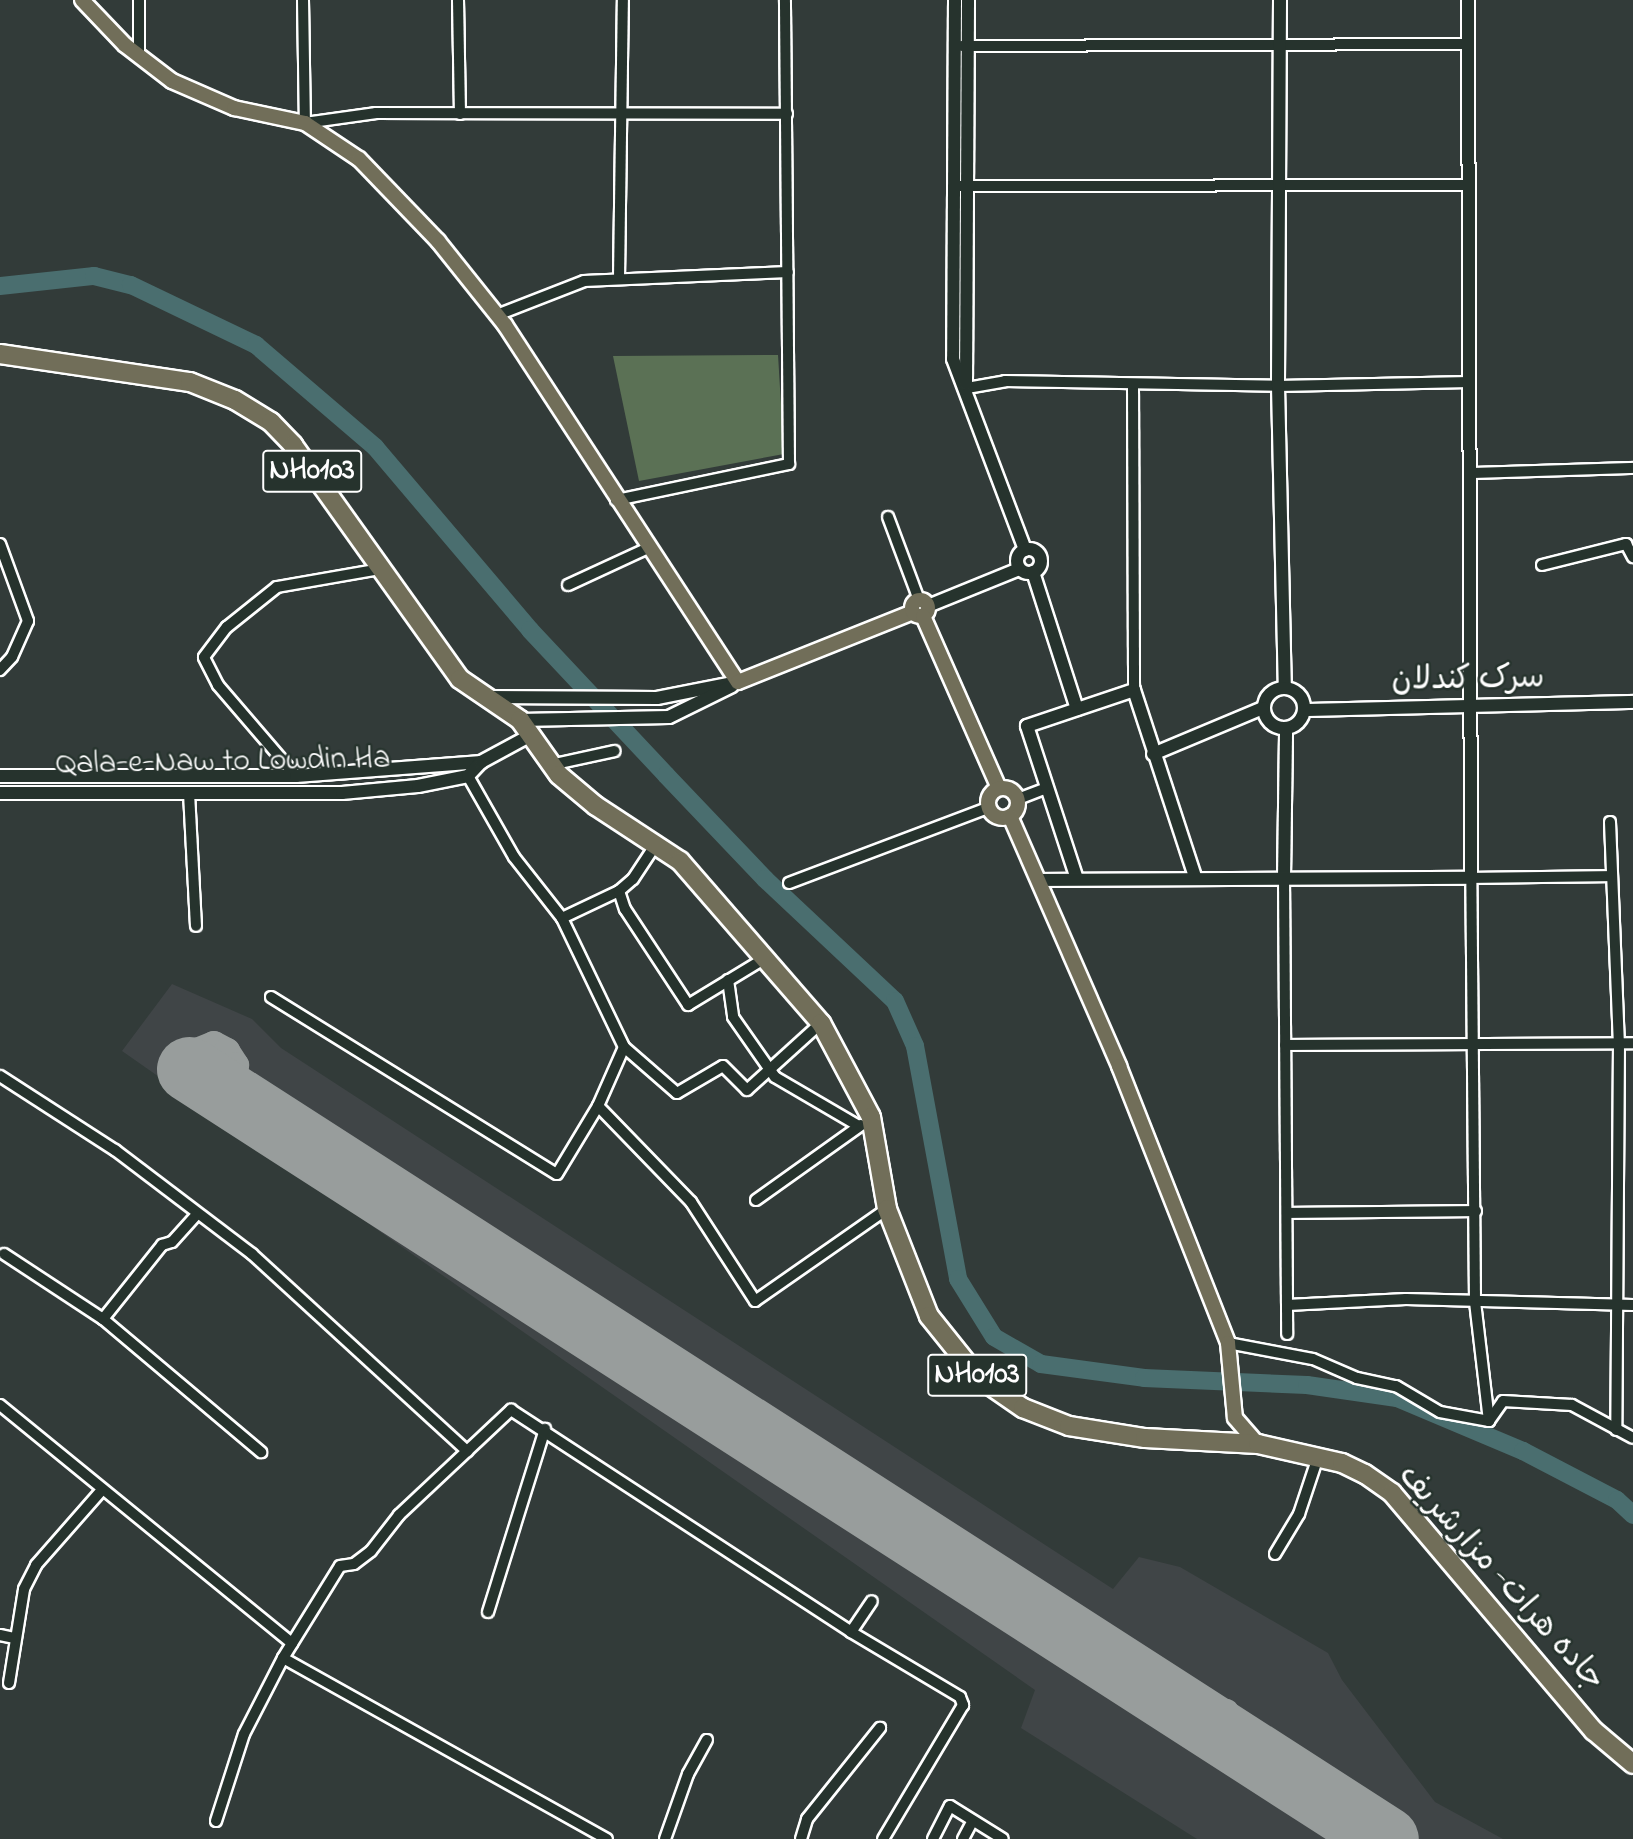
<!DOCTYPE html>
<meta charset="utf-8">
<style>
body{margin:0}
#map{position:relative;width:1633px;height:1839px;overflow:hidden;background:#323b39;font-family:"Indie Flower","Playpen Sans Arabic",sans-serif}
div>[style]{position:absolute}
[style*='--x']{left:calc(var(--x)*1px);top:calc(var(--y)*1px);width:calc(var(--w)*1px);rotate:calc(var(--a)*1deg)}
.built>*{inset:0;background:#404547}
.green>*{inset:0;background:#5b7155}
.river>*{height:18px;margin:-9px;padding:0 9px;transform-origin:9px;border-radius:9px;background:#4a6e6f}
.taxiway>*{height:26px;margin:-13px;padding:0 13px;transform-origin:13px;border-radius:13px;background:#989d9c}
.runway>*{height:65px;margin:-32.5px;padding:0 32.5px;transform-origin:32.5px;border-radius:32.5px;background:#989d9c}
.roads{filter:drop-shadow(2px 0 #fff) drop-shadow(-2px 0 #fff) drop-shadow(0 2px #fff) drop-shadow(0 -2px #fff)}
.street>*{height:10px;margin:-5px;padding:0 5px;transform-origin:5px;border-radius:5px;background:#26332d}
.secondary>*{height:12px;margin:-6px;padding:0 6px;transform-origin:6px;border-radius:6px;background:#26332d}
.secondary>.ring{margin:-6px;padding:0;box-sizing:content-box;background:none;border:12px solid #26332d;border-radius:50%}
.primary>*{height:14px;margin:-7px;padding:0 7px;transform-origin:7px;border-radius:7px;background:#716e59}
.primary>.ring{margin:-7px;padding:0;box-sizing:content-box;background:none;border:14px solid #716e59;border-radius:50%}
.highway>*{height:18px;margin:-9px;padding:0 9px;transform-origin:9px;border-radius:9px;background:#716e59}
span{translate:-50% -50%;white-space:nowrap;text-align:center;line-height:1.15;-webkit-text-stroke:5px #26332d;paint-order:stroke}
.shield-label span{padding:2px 5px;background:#26332d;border:2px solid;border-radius:5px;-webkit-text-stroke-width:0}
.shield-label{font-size:30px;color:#fff;font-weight:700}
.street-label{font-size:32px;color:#fff}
</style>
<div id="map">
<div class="built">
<i style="clip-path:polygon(172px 984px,252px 1019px,281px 1048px,1113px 1589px,1139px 1557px,1180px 1567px,1328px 1653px,1342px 1680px,1435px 1802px,1503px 1839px,1197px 1839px,1021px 1728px,1035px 1690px,122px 1051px)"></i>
</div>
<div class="green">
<i style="clip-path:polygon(778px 355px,784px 454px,639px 481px,613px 356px)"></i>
</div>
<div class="river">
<i style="--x:0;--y:286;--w:95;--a:-6.1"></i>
<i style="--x:94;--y:276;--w:38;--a:14"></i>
<i style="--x:131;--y:285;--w:139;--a:25.6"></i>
<i style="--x:256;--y:345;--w:157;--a:40.6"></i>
<i style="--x:375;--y:447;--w:240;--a:49.7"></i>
<i style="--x:530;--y:630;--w:199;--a:46.8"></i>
<i style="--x:666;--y:775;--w:144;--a:46.4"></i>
<i style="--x:765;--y:879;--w:178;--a:43.2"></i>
<i style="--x:895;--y:1001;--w:49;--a:66"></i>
<i style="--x:915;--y:1046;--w:237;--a:79.5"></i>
<i style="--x:958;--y:1279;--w:68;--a:58.2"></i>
<i style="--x:994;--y:1337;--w:54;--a:29.9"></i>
<i style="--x:1041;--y:1364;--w:104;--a:7.7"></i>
<i style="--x:1144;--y:1378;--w:163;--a:2.5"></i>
<i style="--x:1307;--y:1385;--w:91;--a:8.2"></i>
<i style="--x:1397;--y:1398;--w:137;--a:22.8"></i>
<i style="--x:1523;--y:1451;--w:106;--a:27.5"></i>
<i style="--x:1617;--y:1500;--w:22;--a:43"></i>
</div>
<div class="taxiway">
<i style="--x:189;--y:1069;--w:21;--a:-62"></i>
<i style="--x:199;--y:1050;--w:16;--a:-22"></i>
<i style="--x:214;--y:1044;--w:15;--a:28"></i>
<i style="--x:227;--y:1051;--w:17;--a:57"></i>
<i style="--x:236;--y:1065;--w:29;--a:112"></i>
<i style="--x:1216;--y:1728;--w:19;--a:-58"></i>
<i style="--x:1279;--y:1791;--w:18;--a:-56"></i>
</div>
<div class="runway">
<i style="--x:189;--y:1069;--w:1423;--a:32.75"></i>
</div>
<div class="roads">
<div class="street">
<i style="--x:139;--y:0;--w:56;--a:90"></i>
<i style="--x:303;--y:0;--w:123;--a:89.1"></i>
<i style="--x:305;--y:123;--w:72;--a:-8"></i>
<i style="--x:376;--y:113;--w:411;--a:0.1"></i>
<i style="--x:458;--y:0;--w:114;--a:89"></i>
<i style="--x:962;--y:46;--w:507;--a:-0.23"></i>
<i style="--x:960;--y:186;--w:509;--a:-0.11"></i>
<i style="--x:619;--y:278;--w:278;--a:-89.2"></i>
<i style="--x:497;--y:315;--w:93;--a:-21.3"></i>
<i style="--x:584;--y:281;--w:204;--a:-2.5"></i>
<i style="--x:1133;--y:384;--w:306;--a:89.8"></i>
<i style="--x:967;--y:388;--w:39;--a:-10"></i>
<i style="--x:1005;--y:381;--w:273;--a:1"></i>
<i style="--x:1278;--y:386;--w:192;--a:-1.2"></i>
<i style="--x:1470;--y:473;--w:163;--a:-1.8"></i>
<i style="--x:616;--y:500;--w:177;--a:-11.8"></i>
<i style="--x:789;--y:464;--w:464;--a:-90.5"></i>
<i style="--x:888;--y:517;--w:89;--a:69.5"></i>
<i style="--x:0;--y:544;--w:82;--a:70"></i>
<i style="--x:28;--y:621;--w:39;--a:114"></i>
<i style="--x:12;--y:657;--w:18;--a:133"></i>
<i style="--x:1542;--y:565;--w:87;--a:-14"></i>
<i style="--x:1626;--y:544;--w:15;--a:62"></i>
<i style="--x:568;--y:585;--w:88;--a:-24.8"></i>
<i style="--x:550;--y:765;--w:66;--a:-12.2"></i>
<i style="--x:296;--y:776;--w:120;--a:-130.6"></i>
<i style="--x:218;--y:685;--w:31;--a:-117"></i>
<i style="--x:204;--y:657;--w:38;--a:-53"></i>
<i style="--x:227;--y:627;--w:64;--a:-38.7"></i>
<i style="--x:277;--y:587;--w:105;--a:-9.9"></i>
<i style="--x:468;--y:776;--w:93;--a:60.4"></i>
<i style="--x:514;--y:857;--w:78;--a:51.8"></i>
<i style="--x:189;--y:793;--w:133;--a:87"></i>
<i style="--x:1018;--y:799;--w:31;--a:-21"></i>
<i style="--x:1610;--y:822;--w:221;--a:87.7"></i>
<i style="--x:1619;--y:1043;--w:387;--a:90.4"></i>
<i style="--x:1284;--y:878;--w:456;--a:89.6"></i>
<i style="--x:789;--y:883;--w:213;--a:-20.7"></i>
<i style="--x:619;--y:891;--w:19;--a:72"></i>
<i style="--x:625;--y:909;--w:115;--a:56.7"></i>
<i style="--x:688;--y:1005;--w:92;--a:-31.3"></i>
<i style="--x:728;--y:980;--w:37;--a:82"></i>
<i style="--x:733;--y:1017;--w:73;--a:55"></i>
<i style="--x:775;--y:1077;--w:97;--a:30.3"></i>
<i style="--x:271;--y:997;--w:336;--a:31.8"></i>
<i style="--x:557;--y:1174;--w:79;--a:-58.9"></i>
<i style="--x:598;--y:1106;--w:64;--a:-66.2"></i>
<i style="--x:624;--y:1047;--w:143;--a:-115.7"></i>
<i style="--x:562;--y:918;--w:63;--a:-25.3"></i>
<i style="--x:619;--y:891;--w:18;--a:-41"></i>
<i style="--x:633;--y:879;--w:42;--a:-56.7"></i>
<i style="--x:1285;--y:1045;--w:348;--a:-0.3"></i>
<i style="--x:624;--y:1047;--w:70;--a:41"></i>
<i style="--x:677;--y:1093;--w:53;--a:-30.4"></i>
<i style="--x:723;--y:1066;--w:34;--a:45"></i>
<i style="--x:747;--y:1090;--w:100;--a:-42.2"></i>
<i style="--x:0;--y:1076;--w:137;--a:32.8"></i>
<i style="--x:115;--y:1150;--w:172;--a:37.2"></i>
<i style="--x:252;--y:1254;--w:292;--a:42.5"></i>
<i style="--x:598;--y:1106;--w:134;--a:45.9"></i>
<i style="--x:691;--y:1202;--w:118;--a:57.1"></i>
<i style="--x:755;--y:1301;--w:161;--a:-34.9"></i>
<i style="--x:756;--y:1200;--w:129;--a:-35.5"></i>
<i style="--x:1287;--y:1213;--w:189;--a:-0.6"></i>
<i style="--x:4;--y:1254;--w:118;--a:33.3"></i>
<i style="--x:103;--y:1319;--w:207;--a:40.1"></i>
<i style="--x:1287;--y:1305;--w:119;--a:-2.9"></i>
<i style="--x:1406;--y:1299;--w:227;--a:1.5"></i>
<i style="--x:103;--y:1319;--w:95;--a:-51.4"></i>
<i style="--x:162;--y:1245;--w:10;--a:-17"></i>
<i style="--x:172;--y:1242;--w:36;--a:-48"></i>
<i style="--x:1228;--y:1343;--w:86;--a:10.7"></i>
<i style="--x:1313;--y:1359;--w:48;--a:23.4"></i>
<i style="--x:1357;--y:1378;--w:40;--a:12"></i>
<i style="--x:1396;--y:1386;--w:51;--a:30.6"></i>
<i style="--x:1440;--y:1412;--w:50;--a:10.4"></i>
<i style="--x:0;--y:1405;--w:377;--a:39.2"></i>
<i style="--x:1489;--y:1421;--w:121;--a:-96.7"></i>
<i style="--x:1475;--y:1301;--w:423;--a:-90.5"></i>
<i style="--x:1471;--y:878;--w:141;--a:-0.8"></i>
<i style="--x:1489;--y:1421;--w:24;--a:-55"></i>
<i style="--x:1503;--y:1401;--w:69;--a:3.3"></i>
<i style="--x:1572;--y:1405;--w:69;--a:28.4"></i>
<i style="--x:1275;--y:1554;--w:47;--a:-59"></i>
<i style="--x:1299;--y:1514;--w:60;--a:-71.6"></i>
<i style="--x:488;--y:1612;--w:192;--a:-72.7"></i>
<i style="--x:851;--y:1632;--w:37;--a:-56"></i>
<i style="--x:0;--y:1635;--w:14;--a:12"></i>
<i style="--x:283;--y:1658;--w:371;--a:29.2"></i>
<i style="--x:9;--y:1683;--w:95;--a:-80.9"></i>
<i style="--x:24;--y:1589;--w:27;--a:-63"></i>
<i style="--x:36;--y:1565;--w:100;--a:-48.7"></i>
<i style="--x:216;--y:1821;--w:91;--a:-72.2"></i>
<i style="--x:244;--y:1734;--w:85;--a:-62.8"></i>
<i style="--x:283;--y:1658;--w:108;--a:-58.2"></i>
<i style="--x:340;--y:1566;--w:14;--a:-8"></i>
<i style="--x:354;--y:1564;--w:21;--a:-37"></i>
<i style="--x:371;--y:1551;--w:46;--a:-52.1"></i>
<i style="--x:399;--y:1515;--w:154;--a:-43.2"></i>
<i style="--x:511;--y:1410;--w:406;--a:33.1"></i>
<i style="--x:851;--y:1632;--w:127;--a:30.8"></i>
<i style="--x:960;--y:1697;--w:9;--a:69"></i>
<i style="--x:963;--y:1705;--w:156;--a:120.8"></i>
<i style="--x:665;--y:1839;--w:69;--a:-70.5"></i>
<i style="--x:688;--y:1774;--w:39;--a:-61"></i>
<i style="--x:801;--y:1839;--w:21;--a:-73"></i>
<i style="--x:807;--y:1819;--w:117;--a:-51.3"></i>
<i style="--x:933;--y:1839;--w:37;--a:-63"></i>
<i style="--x:950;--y:1806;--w:62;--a:31.9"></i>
<i style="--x:963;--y:1839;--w:19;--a:-62"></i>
</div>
<div class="secondary">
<i style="--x:955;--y:0;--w:359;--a:90.3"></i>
<i style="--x:953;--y:359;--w:204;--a:69.3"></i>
<i style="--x:1280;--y:0;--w:386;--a:90.3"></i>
<i style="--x:1278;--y:386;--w:301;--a:88.7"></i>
<i style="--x:966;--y:384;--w:384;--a:-89.7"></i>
<i class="ring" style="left:1017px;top:549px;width:12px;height:12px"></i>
<i style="--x:1033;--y:572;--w:144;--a:72.2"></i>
<i style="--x:928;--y:606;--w:98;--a:-22.1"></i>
<i class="ring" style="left:1264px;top:688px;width:28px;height:28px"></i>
<i style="--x:488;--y:697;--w:169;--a:0.3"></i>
<i style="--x:657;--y:698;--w:83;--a:-11.2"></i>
<i style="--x:1304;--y:710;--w:329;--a:-1.4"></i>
<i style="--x:520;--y:720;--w:149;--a:-1.2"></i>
<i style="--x:669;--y:717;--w:70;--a:-26.2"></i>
<i style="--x:1153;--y:754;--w:119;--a:-22.7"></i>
<i style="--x:0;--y:776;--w:296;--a:0"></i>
<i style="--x:296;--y:776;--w:186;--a:-4.3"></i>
<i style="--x:0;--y:793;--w:342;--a:0"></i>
<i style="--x:342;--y:793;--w:76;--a:-5.3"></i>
<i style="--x:418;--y:786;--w:51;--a:-11.3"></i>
<i style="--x:468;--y:776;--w:19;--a:-47"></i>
<i style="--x:481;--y:762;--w:55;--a:-28.4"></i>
<i style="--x:1284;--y:878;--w:150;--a:-89.2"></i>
<i style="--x:1077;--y:879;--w:161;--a:-108.1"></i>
<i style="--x:1027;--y:726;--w:113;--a:-18.6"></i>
<i style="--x:1134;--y:690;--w:197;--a:71.9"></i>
<i style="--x:1039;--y:880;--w:432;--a:-0.3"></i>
<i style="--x:1471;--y:878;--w:878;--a:-90.2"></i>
</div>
<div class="primary">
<i style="--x:82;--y:0;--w:62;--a:46.3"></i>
<i style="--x:125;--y:45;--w:59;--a:37.5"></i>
<i style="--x:172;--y:81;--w:68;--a:23.5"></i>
<i style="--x:234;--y:108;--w:73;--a:11.9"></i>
<i style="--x:305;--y:123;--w:65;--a:33.7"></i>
<i style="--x:359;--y:159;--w:114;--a:46.1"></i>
<i style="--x:438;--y:241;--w:107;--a:51.4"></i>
<i style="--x:505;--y:325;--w:426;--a:56.9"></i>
<i style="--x:738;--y:682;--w:188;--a:-21.8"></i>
<i class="ring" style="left:912px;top:600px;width:2px;height:2px"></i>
<i style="--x:923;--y:616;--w:188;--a:66.2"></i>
<i class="ring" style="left:988px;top:788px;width:16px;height:16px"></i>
<i style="--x:1010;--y:816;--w:273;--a:66.4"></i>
<i style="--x:1119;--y:1066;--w:298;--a:68.5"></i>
<i style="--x:1228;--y:1343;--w:75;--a:84.7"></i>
<i style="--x:1235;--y:1418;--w:35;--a:49"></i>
</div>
<div class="highway">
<i style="--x:0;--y:354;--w:192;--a:8.4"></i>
<i style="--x:190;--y:382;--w:48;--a:21.8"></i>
<i style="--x:235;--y:400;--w:42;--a:31.4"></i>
<i style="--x:271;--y:422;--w:32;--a:46"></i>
<i style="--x:293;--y:445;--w:287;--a:54.5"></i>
<i style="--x:460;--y:679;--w:73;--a:34.3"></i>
<i style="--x:520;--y:720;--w:67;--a:54.7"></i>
<i style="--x:559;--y:775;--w:48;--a:40"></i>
<i style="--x:596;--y:806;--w:100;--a:33.2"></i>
<i style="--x:680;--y:861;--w:215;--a:49"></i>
<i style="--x:821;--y:1023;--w:106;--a:62"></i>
<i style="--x:871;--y:1117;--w:93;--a:80.1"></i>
<i style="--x:887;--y:1209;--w:115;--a:68.6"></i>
<i style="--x:929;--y:1316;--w:78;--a:51.2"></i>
<i style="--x:978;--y:1377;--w:55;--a:34.6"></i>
<i style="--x:1023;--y:1408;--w:49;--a:21.4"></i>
<i style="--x:1069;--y:1426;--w:77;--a:9"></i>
<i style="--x:1145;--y:1438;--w:113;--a:3"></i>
<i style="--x:1258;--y:1444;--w:86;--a:12.7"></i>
<i style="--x:1342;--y:1463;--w:25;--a:26"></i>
<i style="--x:1365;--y:1474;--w:33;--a:35"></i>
<i style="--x:1392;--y:1493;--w:312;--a:49.7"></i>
<i style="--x:1594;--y:1731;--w:51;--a:40.2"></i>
</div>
</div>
<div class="shield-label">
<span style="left:312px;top:471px">NH0103</span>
<span style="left:977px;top:1375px">NH0103</span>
</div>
<div class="street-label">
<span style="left:1468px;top:681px;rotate:-1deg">سرک کندلان</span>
<span style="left:223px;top:763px;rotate:-1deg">Qala-e-Naw to Lowdin Ha</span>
<span style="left:1500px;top:1579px;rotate:48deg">جاده هرات- مزارشریف</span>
</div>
</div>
